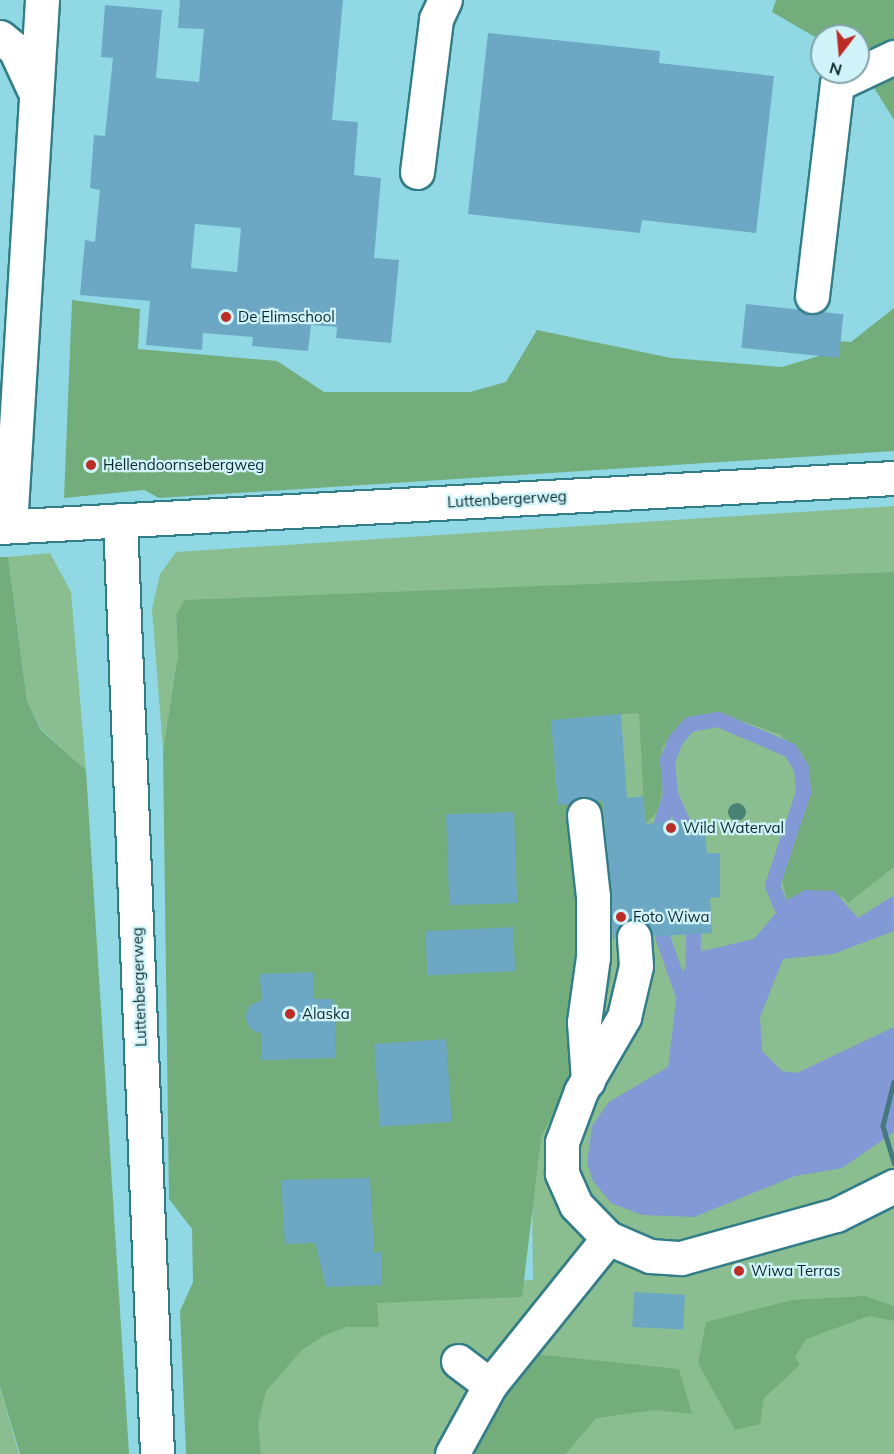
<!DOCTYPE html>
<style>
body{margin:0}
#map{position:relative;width:894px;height:1454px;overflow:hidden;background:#90d9e4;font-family:Mulish,sans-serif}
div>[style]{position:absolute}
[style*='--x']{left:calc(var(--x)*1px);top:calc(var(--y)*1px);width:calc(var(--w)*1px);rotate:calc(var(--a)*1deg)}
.green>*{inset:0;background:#8abe91}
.forest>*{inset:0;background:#73ad7b}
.water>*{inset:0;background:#8299d6}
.stream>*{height:15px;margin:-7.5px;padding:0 7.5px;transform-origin:7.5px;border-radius:7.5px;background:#8299d6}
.building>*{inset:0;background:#6ca8c4;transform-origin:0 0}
.roads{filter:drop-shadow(2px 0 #337d88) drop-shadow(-2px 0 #337d88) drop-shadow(0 2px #337d88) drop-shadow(0 -2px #337d88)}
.minor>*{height:33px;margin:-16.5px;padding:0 16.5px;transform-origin:16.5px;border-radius:16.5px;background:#fff}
.rail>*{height:4.5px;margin:-2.25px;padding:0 2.25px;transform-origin:2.25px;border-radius:2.25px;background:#46787f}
.trees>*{width:18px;height:18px;margin:-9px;border-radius:50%;background:#4a8375}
.dots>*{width:16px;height:16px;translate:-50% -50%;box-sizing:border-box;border:3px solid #d0f3f9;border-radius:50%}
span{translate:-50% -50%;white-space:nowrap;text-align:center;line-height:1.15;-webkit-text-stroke:4.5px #d0f3f9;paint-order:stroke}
.poi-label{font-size:15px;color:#0a2a2e}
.left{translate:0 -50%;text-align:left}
.street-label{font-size:15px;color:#0a2a2e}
.north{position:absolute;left:810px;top:24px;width:60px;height:60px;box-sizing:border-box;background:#d0f3f9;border:2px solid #81a3a8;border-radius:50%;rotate:196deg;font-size:16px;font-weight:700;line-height:24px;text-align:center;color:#0a2a2e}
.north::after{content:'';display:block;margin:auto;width:21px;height:27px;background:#bb2d25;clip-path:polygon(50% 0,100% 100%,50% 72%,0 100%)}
</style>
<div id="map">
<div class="green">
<i style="clip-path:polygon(894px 506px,894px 572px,176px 615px,178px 655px,163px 750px,152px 609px,160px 574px,176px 552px)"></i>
<i style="clip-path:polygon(50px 553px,71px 592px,86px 770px,41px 729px,27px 701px,8px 557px)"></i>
<i style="clip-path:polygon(894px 630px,894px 1454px,241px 1454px,198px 1301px,533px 1280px,526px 644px)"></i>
<i style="clip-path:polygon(0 1388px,19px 1454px,0 1454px)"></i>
</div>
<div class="forest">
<i style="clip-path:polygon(776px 0,894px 0,894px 120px,858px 62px,858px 36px,822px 36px,822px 41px,772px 12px)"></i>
<i style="clip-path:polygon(72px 300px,140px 309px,138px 349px,277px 361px,324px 392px,470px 392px,506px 382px,537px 330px,671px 358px,782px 367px,819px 356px,837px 341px,851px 342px,894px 308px,894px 451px,159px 498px,144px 490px,64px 498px)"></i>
<i style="clip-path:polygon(0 557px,8px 557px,27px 701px,41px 730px,86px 770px,129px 1454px,20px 1454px,0 1387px)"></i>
<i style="clip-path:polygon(894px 572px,894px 867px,848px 903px,843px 897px,805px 890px,787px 900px,781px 875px,811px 786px,803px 754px,779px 734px,717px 712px,683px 720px,662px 748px,662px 792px,658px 811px,645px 824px,639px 713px,551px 720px,558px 804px,603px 801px,611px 979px,602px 1012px,541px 1138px,522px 1297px,377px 1303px,379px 1327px,347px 1327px,325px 1335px,302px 1350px,266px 1391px,258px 1424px,261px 1454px,186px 1454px,180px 1311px,193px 1282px,192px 1229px,169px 1199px,163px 750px,178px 655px,176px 615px,185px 600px)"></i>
<i style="clip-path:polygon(865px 1296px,894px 1306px,894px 1321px,869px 1316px,806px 1339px,795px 1357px,800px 1365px,764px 1398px,760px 1424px,735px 1430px,698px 1363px,706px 1322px,792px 1300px)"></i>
<i style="clip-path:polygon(534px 1354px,679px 1369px,692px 1414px,655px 1410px,596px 1418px,566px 1454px,469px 1454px)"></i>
</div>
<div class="water">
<i style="clip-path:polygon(805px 890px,834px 891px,858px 918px,893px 896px,894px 931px,833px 954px,783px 959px,760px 1017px,762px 1051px,782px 1071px,797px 1073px,894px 1027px,894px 1132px,842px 1168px,795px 1176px,694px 1217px,642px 1215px,611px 1203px,593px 1181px,587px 1163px,592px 1126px,609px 1102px,668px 1067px,679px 976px,698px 952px,754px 939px,787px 900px)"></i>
</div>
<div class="stream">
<i style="--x:682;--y:821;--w:30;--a:-114"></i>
<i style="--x:670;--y:794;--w:34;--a:-95"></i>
<i style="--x:667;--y:760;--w:22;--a:-68"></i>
<i style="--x:675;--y:740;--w:21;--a:-49"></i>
<i style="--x:689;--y:724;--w:29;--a:-10"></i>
<i style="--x:718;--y:719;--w:78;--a:23.3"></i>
<i style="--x:790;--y:750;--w:21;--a:59"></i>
<i style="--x:801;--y:768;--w:24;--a:85"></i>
<i style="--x:803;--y:792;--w:98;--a:108.4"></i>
<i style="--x:772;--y:885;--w:22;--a:68"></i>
<i style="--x:780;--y:905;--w:20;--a:41"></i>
<i style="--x:661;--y:822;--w:29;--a:-72"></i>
<i style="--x:662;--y:936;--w:70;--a:70.8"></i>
<i style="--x:692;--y:975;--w:41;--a:-88.6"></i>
</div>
<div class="building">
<i style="clip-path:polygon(evenodd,180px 0,343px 0,332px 120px,358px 122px,354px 175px,381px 178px,374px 258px,399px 260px,391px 343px,336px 338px,337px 327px,311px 325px,308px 351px,252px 346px,253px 337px,203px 333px,202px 350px,146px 345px,150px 301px,80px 295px,85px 240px,95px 242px,100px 190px,90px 188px,94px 135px,105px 136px,113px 58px,101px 57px,105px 5px,162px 10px,156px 78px,199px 82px,204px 29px,178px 28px,180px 0,195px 224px,241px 228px,237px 272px,191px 268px,195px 224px)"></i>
<i style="clip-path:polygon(488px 33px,660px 51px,659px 63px,774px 76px,756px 233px,642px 220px,640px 233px,468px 214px)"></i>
<i style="left:746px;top:304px;width:98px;height:44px;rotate:6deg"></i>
<i style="clip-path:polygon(621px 714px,627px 798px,644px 796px,645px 824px,704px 819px,707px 853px,720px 853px,720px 897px,710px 898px,712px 933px,613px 939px,603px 801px,558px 805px,551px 720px)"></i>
<i style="left:514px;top:812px;width:91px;height:68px;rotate:88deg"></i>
<i style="left:513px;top:927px;width:44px;height:88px;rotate:87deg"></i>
<i style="clip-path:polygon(313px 972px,313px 999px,334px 999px,336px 1058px,262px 1060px,262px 1034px,250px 1029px,245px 1017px,249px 1006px,261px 1000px,260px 974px)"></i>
<i style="left:446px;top:1039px;width:83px;height:72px;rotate:86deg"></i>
<i style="clip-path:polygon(370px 1178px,374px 1253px,381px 1252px,382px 1285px,326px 1287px,315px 1243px,285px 1244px,281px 1180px)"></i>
<i style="left:634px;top:1292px;width:51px;height:35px;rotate:3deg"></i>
</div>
<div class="roads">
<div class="minor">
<i style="--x:0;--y:37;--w:19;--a:39"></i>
<i style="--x:15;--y:49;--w:43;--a:65.2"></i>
<i style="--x:417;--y:172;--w:154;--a:-82.9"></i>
<i style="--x:436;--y:19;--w:21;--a:-65"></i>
<i style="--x:812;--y:296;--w:213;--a:-83.3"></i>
<i style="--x:837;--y:84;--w:63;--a:-25.3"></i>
<i style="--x:120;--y:520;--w:935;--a:87.73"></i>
<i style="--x:10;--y:526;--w:527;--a:-86.52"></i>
<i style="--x:0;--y:527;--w:895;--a:-3.14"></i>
<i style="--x:584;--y:815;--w:81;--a:83.7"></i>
<i style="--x:593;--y:896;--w:61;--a:90"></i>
<i style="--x:593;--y:957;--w:66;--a:97.9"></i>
<i style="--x:584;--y:1022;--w:59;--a:86.1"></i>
<i style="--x:608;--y:1238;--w:46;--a:-134.1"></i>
<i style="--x:576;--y:1205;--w:35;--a:-114"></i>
<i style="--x:562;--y:1173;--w:31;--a:-90"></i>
<i style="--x:562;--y:1142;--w:54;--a:-69.6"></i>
<i style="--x:581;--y:1091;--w:86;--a:-59.8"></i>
<i style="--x:624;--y:1017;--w:52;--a:-76.8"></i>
<i style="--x:636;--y:966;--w:29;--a:-94"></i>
<i style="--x:458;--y:1361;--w:40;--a:37"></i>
<i style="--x:452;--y:1454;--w:79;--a:-61.2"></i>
<i style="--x:490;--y:1385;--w:189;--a:-51.2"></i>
<i style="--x:608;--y:1238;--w:46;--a:23.2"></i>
<i style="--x:650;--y:1256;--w:31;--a:4"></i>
<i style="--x:681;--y:1258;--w:161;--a:-15.5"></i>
<i style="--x:836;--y:1215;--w:65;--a:-26.6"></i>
</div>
</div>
<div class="rail">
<i style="--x:894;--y:1082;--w:45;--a:104"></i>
<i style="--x:883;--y:1126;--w:39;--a:73"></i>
</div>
<div class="trees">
<i style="left:737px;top:812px"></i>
</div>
<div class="dots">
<i style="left:226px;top:317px;background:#bb2d25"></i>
<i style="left:91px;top:465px;background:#bb2d25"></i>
<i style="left:671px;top:828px;background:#bb2d25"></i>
<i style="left:621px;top:917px;background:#bb2d25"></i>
<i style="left:290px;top:1014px;background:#bb2d25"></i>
<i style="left:739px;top:1271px;background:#bb2d25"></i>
</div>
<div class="poi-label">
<span class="left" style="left:238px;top:317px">De Elimschool</span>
<span class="left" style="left:103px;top:465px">Hellendoornsebergweg</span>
<span class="left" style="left:683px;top:828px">Wild Waterval</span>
<span class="left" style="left:633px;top:917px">Foto Wiwa</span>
<span class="left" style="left:302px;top:1014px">Alaska</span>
<span class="left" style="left:751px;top:1271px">Wiwa Terras</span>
</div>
<div class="street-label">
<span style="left:507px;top:499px;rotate:-3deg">Luttenbergerweg</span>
<span style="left:139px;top:987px;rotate:-92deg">Luttenbergerweg</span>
</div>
<div class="north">N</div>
</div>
